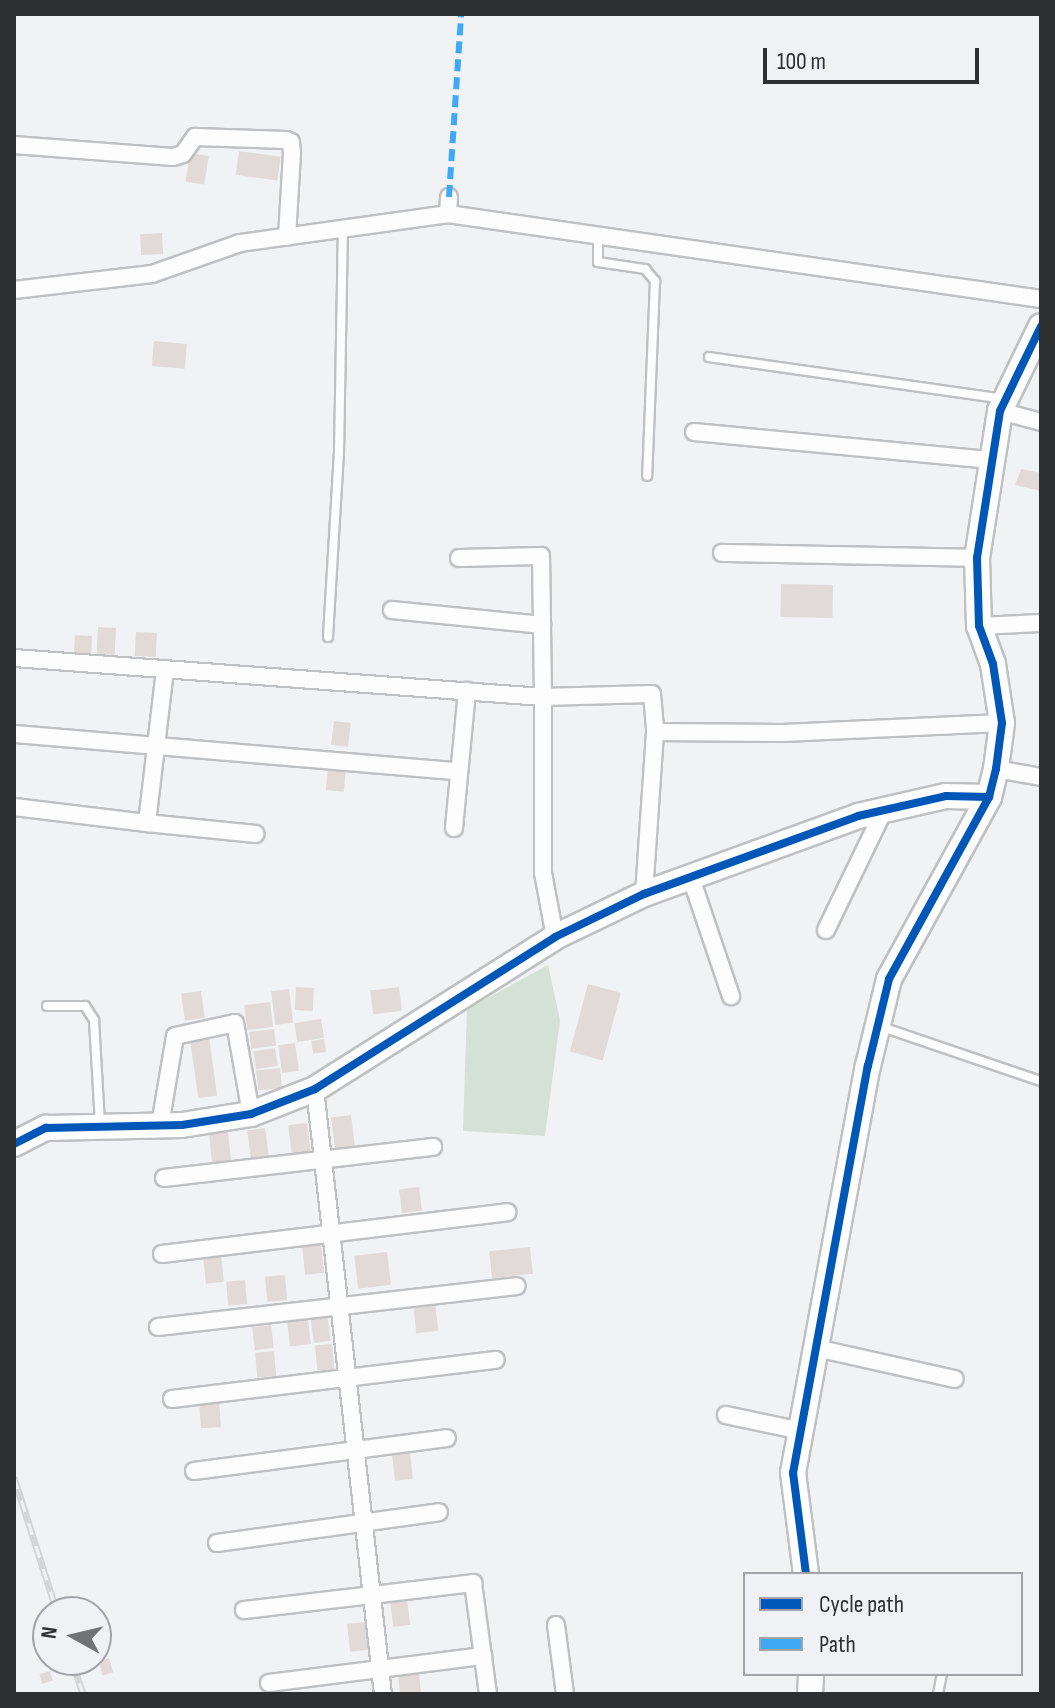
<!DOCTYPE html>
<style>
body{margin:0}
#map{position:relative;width:1055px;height:1708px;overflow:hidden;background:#f0f2f4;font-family:"Sofia Sans Condensed",sans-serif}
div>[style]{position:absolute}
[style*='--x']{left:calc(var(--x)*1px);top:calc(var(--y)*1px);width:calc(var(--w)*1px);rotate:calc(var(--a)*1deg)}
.green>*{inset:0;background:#d4e1d6}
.building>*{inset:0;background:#e1dad9;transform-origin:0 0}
.roads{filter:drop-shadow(2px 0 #bfc0c2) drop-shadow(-2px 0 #bfc0c2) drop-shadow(0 2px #bfc0c2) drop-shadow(0 -2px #bfc0c2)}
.lane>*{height:8px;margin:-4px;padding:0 4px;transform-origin:4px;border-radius:4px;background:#fdfdfd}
.street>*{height:16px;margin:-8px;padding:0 8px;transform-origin:8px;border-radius:8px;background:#fdfdfd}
.secondary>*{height:24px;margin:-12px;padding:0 12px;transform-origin:12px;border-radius:12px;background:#fdfdfd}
.rail>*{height:7px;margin-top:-3.5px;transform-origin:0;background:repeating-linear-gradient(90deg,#eff1f5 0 12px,#d4d4d5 0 24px);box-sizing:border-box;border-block:2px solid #d4d4d5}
.quiet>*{height:6px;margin-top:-3px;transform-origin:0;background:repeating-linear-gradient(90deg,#3fa9f5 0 12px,transparent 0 18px)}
.cycleway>*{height:8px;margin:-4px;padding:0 4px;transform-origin:4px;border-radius:4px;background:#0057b8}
span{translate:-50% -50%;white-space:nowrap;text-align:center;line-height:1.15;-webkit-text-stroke:6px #eff1f5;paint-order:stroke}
.frame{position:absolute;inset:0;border:16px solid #2e2f31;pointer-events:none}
.legend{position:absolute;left:743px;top:1572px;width:280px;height:104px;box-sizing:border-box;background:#eff1f5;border:2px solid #a2a3a7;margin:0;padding:10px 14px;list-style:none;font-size:24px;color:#2e2f31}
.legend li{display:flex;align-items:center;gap:16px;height:40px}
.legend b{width:40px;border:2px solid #a2a3a7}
.north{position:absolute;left:32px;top:1596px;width:80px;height:80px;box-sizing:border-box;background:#eff1f5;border:2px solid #a2a3a7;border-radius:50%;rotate:278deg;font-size:22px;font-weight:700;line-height:32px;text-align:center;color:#2e2f31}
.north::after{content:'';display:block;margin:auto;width:28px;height:36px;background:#727375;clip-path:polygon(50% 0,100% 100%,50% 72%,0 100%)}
.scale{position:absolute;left:763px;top:48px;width:216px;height:36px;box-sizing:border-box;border:4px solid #2e2f31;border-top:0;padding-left:10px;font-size:24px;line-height:28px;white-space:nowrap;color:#2e2f31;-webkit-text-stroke:6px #eff1f5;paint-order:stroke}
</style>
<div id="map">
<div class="green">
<i style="clip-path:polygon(548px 965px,560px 1020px,545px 1136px,463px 1131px,467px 1009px)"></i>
</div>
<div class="building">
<i style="left:239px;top:151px;width:42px;height:24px;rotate:8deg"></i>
<i style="left:190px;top:153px;width:19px;height:29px;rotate:9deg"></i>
<i style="left:162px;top:233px;width:21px;height:22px;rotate:87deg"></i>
<i style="left:154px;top:341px;width:33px;height:25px;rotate:5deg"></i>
<i style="clip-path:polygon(1021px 469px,1041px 473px,1041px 491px,1015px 485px)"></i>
<i style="left:781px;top:584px;width:52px;height:33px;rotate:1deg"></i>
<i style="left:98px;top:627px;width:18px;height:27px;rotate:3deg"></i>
<i style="left:136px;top:632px;width:21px;height:24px;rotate:3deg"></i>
<i style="left:75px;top:635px;width:17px;height:18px;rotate:3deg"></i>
<i style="left:334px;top:721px;width:17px;height:24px;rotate:7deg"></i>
<i style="left:328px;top:769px;width:18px;height:21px;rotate:6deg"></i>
<i style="left:588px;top:984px;width:34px;height:70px;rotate:15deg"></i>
<i style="left:296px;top:987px;width:18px;height:23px;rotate:3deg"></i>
<i style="left:399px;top:987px;width:24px;height:29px;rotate:83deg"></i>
<i style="left:289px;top:989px;width:34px;height:18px;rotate:83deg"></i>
<i style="left:201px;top:991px;width:27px;height:20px;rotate:82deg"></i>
<i style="left:270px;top:1002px;width:25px;height:26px;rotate:83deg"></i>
<i style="left:321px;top:1019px;width:19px;height:27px;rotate:81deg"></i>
<i style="left:274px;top:1029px;width:17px;height:25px;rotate:83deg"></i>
<i style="left:209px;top:1038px;width:58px;height:19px;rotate:82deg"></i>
<i style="left:324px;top:1039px;width:13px;height:13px;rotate:81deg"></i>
<i style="left:295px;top:1043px;width:28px;height:17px;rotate:82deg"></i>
<i style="left:275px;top:1048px;width:18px;height:22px;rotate:81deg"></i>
<i style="left:280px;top:1068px;width:20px;height:24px;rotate:84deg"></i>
<i style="left:351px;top:1115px;width:33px;height:20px;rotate:83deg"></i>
<i style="left:307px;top:1123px;width:31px;height:19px;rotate:83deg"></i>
<i style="left:265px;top:1128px;width:29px;height:18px;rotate:82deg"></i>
<i style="left:228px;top:1132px;width:31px;height:19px;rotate:84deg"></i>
<i style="left:419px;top:1187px;width:24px;height:20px;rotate:83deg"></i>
<i style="left:321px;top:1244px;width:29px;height:19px;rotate:84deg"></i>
<i style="left:530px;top:1247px;width:27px;height:41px;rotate:84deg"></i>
<i style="left:387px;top:1252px;width:33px;height:33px;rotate:83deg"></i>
<i style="left:221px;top:1255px;width:27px;height:18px;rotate:84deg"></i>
<i style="left:285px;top:1275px;width:25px;height:20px;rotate:85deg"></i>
<i style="left:245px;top:1280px;width:24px;height:19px;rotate:85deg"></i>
<i style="left:435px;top:1301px;width:30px;height:22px;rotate:84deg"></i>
<i style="left:327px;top:1314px;width:27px;height:17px;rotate:82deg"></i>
<i style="left:308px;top:1320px;width:24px;height:21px;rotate:83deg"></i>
<i style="left:271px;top:1325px;width:23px;height:19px;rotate:83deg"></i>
<i style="left:332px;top:1344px;width:25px;height:17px;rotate:85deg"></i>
<i style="left:274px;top:1351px;width:25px;height:19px;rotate:85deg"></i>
<i style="left:219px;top:1399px;width:28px;height:20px;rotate:86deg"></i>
<i style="left:410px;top:1452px;width:27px;height:18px;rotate:84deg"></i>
<i style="left:407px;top:1599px;width:26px;height:17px;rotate:83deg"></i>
<i style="left:365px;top:1622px;width:28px;height:18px;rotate:84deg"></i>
<i style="left:109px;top:1658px;width:15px;height:11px;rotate:74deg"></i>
<i style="left:50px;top:1671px;width:10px;height:11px;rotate:73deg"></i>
<i style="clip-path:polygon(419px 1672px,421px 1694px,400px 1694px,398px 1675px)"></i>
</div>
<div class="roads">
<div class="lane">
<i style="--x:598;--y:234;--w:28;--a:90"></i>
<i style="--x:598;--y:262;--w:48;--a:8.5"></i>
<i style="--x:645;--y:269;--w:16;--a:50"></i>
<i style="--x:655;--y:281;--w:195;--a:92.3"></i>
<i style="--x:709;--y:357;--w:298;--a:8.1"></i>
<i style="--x:328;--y:637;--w:184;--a:-86.6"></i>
<i style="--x:339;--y:453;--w:224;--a:-89"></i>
<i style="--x:47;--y:1006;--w:38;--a:0"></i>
<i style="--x:85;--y:1006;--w:17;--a:57"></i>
<i style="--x:94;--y:1020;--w:103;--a:86.7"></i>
<i style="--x:882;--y:1027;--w:168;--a:18.8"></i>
<i style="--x:938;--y:1694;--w:20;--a:-79"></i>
</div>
<div class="street">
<i style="--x:14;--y:145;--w:159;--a:4.3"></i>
<i style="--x:173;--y:157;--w:10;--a:-17"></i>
<i style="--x:183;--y:154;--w:21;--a:-55"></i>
<i style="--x:195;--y:137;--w:91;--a:1.9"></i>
<i style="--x:286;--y:140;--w:5;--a:22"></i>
<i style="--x:291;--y:142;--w:11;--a:85"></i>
<i style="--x:292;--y:153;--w:84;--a:93.4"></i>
<i style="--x:449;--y:197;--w:17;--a:93"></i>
<i style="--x:448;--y:214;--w:599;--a:8.16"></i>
<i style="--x:14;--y:290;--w:139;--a:-6.6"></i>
<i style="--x:152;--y:274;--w:93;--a:-19.4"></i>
<i style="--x:240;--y:243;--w:210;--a:-7.9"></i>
<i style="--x:1000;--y:411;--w:42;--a:15"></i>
<i style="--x:694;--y:432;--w:296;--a:5.4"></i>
<i style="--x:722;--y:553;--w:255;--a:1.1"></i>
<i style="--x:392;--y:610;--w:151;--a:5.7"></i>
<i style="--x:979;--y:626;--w:62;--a:-2.8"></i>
<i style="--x:14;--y:658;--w:530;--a:4.22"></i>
<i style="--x:543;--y:697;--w:141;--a:-90.8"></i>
<i style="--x:541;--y:556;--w:82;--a:178.6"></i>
<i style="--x:14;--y:734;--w:445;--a:4.8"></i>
<i style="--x:996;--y:769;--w:46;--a:10.1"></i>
<i style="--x:14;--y:807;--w:134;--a:6.9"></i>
<i style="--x:147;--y:823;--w:155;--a:-83.3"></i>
<i style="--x:147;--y:823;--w:109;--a:5.8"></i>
<i style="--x:454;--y:828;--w:138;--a:-84.6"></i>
<i style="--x:690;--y:875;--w:128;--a:71.3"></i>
<i style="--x:644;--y:894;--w:162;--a:-86.1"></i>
<i style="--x:826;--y:930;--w:133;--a:-64.2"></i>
<i style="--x:555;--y:937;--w:65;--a:-100.6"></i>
<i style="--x:543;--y:873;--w:176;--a:-90"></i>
<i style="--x:543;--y:697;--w:109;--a:-1.6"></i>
<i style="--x:652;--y:694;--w:38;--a:85"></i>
<i style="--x:655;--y:732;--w:128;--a:0.4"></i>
<i style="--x:783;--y:733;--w:219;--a:-2.6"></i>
<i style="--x:315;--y:1089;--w:609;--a:83.59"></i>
<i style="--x:160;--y:1125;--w:90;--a:-80.4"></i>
<i style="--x:175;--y:1036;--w:61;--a:-12.2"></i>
<i style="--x:235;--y:1023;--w:92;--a:80"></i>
<i style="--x:164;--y:1178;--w:271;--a:-6.6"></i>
<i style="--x:162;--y:1254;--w:348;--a:-6.9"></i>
<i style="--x:158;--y:1327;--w:361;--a:-6.5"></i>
<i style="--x:816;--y:1348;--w:142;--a:12.6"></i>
<i style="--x:172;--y:1399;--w:326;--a:-6.9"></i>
<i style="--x:726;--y:1415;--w:77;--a:12"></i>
<i style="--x:194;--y:1471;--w:255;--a:-7.4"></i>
<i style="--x:217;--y:1543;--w:224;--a:-7.9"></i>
<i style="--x:244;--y:1610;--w:231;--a:-6.7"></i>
<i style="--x:473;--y:1583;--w:112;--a:82.3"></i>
<i style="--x:556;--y:1625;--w:70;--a:82.6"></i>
<i style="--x:269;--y:1683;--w:216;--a:-7.2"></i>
</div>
<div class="secondary">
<i style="--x:14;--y:1144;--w:36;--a:-27"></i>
<i style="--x:46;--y:1128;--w:136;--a:-1.3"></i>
<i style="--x:182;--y:1125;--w:70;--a:-9.1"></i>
<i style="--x:251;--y:1114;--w:69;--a:-21.3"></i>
<i style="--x:315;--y:1089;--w:284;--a:-32.3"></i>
<i style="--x:555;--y:937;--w:99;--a:-25.8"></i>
<i style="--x:644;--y:894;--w:228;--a:-20"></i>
<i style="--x:858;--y:816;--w:90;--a:-12.8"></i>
<i style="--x:946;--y:796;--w:43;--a:1.3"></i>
<i style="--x:806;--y:1574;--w:102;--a:-97.3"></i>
<i style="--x:793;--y:1473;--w:414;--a:-79.6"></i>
<i style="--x:868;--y:1066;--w:89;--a:-76.4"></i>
<i style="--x:889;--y:979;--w:208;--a:-61.2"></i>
<i style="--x:989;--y:797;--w:29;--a:-76"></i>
<i style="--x:996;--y:769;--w:46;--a:-82.6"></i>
<i style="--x:1002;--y:723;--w:60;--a:-98.7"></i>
<i style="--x:993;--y:664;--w:40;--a:-110.2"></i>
<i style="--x:979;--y:626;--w:68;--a:-91.7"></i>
<i style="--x:977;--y:558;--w:149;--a:-81.1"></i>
<i style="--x:1000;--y:411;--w:94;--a:-64.2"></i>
<i style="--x:810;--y:1694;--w:20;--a:-87"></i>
</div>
</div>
<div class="rail">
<i style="--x:14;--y:1477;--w:142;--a:72.3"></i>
<i style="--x:72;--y:1660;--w:36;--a:72"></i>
</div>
<div class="quiet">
<i style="--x:449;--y:197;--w:183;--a:-86.2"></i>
</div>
<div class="cycleway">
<i style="--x:14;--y:1144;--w:36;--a:-27"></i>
<i style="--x:46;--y:1128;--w:136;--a:-1.3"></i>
<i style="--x:182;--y:1125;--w:70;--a:-9.1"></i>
<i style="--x:251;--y:1114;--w:69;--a:-21.3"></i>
<i style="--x:315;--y:1089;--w:284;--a:-32.3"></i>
<i style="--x:555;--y:937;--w:99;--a:-25.8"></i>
<i style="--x:644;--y:894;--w:228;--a:-20"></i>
<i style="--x:858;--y:816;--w:90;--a:-12.8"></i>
<i style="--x:946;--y:796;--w:43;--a:1.3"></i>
<i style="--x:806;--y:1574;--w:102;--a:-97.3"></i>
<i style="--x:793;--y:1473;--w:414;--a:-79.6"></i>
<i style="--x:868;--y:1066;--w:89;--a:-76.4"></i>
<i style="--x:889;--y:979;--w:208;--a:-61.2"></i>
<i style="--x:989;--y:797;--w:29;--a:-76"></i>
<i style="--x:996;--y:769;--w:46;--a:-82.6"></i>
<i style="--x:1002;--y:723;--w:60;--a:-98.7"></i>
<i style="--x:993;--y:664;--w:40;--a:-110.2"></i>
<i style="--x:979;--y:626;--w:68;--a:-91.7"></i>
<i style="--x:977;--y:558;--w:149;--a:-81.1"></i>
<i style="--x:1000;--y:411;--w:94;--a:-64.2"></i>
</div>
<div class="frame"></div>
<ul class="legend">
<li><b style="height:10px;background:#0057b8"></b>Cycle path</li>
<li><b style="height:10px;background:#3fa9f5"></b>Path</li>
</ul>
<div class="north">N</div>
<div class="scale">100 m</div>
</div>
